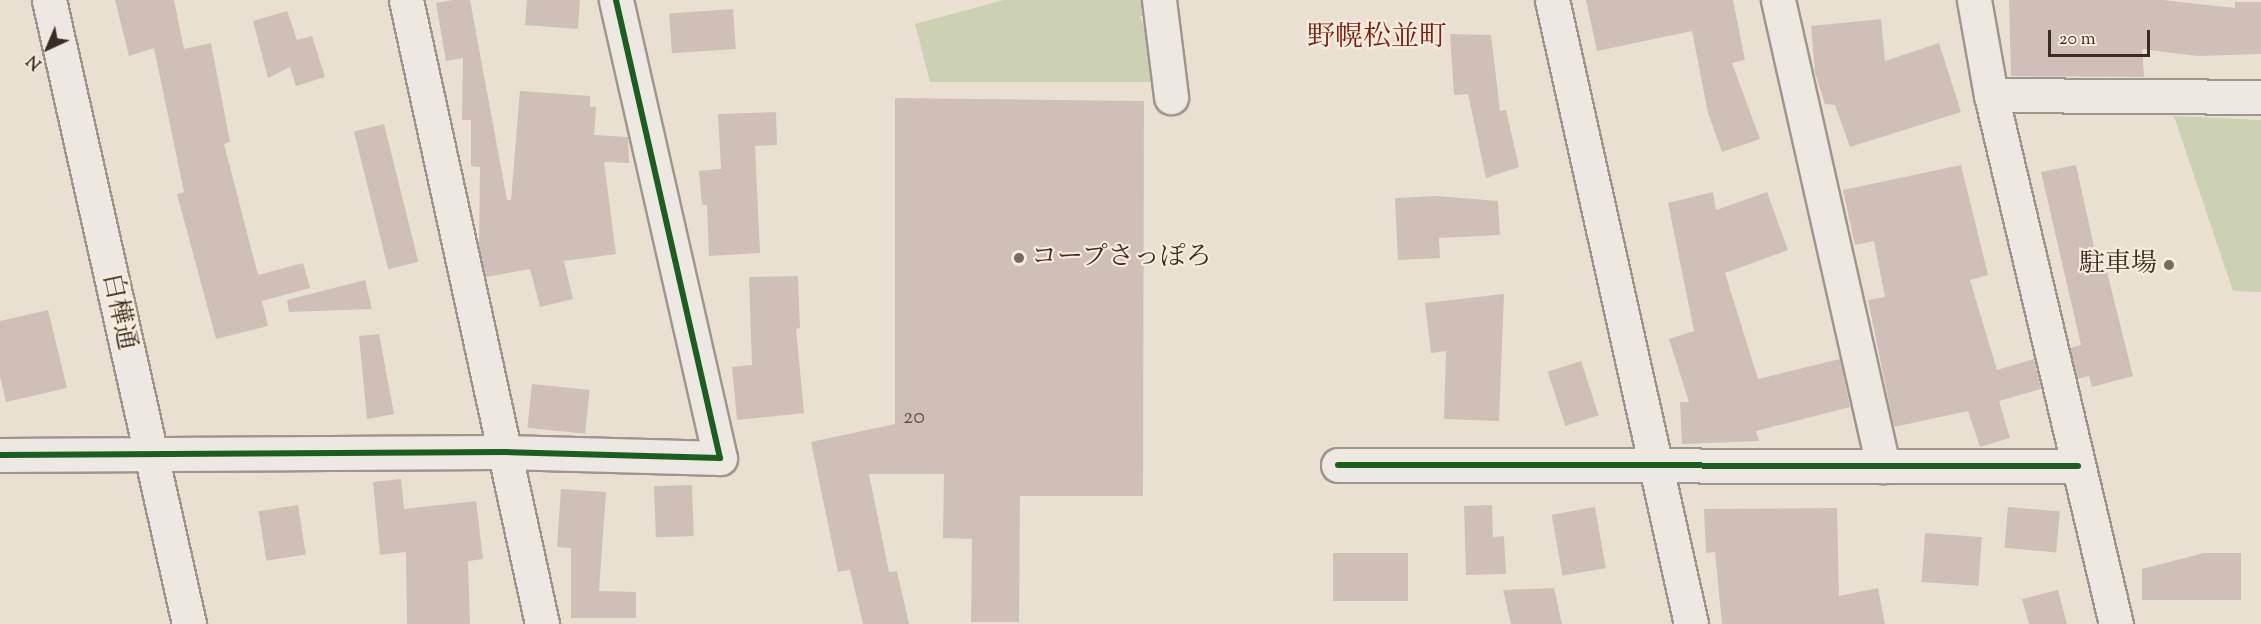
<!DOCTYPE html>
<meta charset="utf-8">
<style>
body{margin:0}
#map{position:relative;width:2261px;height:624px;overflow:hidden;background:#e9e0d2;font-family:"Sorts Mill Goudy","Noto Serif JP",serif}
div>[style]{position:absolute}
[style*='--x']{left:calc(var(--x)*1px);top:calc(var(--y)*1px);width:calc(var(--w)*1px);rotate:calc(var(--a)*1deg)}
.green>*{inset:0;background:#ccd1b3}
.building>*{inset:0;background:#d0bfb6;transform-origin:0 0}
.roads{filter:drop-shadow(2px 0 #9d968d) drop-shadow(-2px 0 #9d968d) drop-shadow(0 2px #9d968d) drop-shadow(0 -2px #9d968d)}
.minor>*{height:33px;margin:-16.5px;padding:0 16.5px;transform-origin:16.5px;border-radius:16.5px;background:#ede8e2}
.secondary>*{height:33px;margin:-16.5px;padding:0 16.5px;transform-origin:16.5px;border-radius:16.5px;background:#ede8e2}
.cycleway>*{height:6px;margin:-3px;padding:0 3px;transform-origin:3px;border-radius:3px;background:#1b5e20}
.dots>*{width:16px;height:16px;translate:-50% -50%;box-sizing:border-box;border:3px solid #f7ecdc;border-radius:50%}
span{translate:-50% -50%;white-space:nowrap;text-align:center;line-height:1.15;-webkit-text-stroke:4.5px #f7ecdc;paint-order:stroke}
.number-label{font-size:22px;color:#5f5247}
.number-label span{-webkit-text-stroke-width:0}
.poi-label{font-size:26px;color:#392d22}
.left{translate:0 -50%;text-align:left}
.right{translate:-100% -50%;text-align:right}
.street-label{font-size:26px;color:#392d22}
.quarter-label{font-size:28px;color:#7a1f14}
.north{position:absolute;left:18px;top:18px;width:60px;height:60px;-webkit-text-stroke:4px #f7ecdc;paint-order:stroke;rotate:224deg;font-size:16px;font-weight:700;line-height:24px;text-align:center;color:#392d22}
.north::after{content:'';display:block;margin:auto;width:21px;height:27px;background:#392d22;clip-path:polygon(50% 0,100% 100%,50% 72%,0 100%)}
.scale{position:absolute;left:2048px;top:30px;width:102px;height:27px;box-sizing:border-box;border:3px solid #392d22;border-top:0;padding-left:8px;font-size:18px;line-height:21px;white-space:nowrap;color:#392d22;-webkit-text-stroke:4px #f7ecdc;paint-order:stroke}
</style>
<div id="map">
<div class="green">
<i style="clip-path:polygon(1004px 0,1147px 0,1151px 16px,1140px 16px,1164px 82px,930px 82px,915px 24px)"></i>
<i style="clip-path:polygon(2174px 116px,2261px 120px,2261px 292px,2233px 291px)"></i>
</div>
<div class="building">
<i style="clip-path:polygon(115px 0,174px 0,184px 49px,211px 43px,230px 142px,224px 144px,258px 275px,303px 263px,310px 288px,262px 301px,268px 326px,216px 339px,177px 194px,184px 192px,154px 48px,129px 56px)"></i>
<i style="clip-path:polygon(453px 0,470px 0,507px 200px,511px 200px,520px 91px,590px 96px,590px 107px,596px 107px,594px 135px,628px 137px,629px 163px,604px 162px,616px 254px,564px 261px,573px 299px,540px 307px,530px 269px,486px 277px,479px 245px,480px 167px,471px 166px,471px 120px,462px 120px,463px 58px,446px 61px,436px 3px)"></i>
<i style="clip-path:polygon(527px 0,580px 0,578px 29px,525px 25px)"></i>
<i style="clip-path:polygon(1586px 0,1733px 0,1745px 60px,1732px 63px,1760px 139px,1722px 152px,1708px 113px,1692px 31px,1597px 51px)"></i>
<i style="clip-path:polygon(2009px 0,2162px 0,2235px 8px,2235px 2px,2261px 2px,2261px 54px,2198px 56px,2142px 49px,2144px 77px,2011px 76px)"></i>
<i style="left:733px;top:9px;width:40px;height:64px;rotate:86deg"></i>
<i style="clip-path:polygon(287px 11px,297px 40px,312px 36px,325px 77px,296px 86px,290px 67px,268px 78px,253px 21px)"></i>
<i style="clip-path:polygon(1881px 19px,1885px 61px,1939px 43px,1961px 112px,1850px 147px,1835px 105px,1825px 104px,1815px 73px,1811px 26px)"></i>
<i style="clip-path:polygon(1450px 34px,1491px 35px,1500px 111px,1506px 110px,1519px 167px,1486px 178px,1468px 94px,1454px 95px)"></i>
<i style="clip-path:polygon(895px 98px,1144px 101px,1143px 496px,1020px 496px,1019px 622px,971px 622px,972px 539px,943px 538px,944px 474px,869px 474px,889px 572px,897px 571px,909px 624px,863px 624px,850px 570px,838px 572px,811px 442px,895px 424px)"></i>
<i style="clip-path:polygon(776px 112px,777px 145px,755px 146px,760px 253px,709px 256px,707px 205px,702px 205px,699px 171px,721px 169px,718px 114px)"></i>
<i style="left:384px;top:124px;width:142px;height:31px;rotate:76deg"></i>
<i style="clip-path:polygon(1961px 165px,1988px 275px,1970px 280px,1997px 370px,2034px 359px,2041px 389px,1999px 401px,2010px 438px,1980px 447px,1968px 411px,1894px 427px,1868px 300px,1885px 297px,1874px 241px,1855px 245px,1843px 190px)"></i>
<i style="clip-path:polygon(2076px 165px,2100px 274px,2107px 272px,2133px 376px,2092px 387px,2089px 376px,2077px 379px,2070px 348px,2081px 345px,2041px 172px)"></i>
<i style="clip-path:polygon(1713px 192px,1716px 210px,1767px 192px,1788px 250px,1725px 273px,1758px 379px,1840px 359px,1850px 407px,1756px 431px,1759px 441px,1682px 444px,1680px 402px,1689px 402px,1669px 339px,1694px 331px,1668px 203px)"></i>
<i style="clip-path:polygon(1437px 196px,1498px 201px,1500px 235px,1439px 238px,1440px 258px,1398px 260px,1395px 198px)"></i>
<i style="clip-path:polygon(798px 276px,800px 328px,796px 329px,804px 413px,737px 420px,732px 367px,752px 365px,749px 277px)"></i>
<i style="clip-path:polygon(365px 280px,372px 309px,289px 312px,287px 300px)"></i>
<i style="clip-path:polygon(1504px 294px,1499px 421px,1444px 419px,1446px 351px,1431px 353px,1425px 303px)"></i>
<i style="clip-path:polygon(48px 310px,67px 388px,6px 402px,0 376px,0 321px)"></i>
<i style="clip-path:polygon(379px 334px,394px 414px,367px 419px,359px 336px)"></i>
<i style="left:1581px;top:361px;width:57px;height:35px;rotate:72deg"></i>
<i style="left:532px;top:384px;width:58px;height:44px;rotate:6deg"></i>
<i style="clip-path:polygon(401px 479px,404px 509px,476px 501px,483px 559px,468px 561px,470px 624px,407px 624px,406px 552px,380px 555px,373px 482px)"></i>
<i style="left:692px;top:485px;width:51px;height:38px;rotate:88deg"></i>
<i style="clip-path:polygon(561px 489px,606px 492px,599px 591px,636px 592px,636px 618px,571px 618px,571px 548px,557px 547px)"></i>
<i style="left:298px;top:505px;width:50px;height:40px;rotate:81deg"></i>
<i style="clip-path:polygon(1492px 505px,1493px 537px,1504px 536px,1506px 574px,1466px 575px,1464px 506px)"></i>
<i style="left:1595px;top:507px;width:62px;height:44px;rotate:80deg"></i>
<i style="left:2008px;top:507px;width:52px;height:41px;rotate:5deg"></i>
<i style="clip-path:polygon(1837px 508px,1839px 596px,1878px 588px,1885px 624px,1722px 624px,1715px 552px,1706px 553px,1704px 509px)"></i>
<i style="left:1925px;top:533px;width:57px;height:49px;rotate:4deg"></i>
<i style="left:1408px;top:553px;width:48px;height:75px;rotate:90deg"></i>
<i style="clip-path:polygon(2204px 553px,2241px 553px,2241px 600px,2142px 600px,2142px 569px)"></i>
<i style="clip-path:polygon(1554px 588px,1562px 624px,1511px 624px,1503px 590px)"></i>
<i style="clip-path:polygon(2058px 590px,2067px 624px,2029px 624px,2022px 599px)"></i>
</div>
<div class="roads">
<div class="minor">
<i style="--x:406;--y:0;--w:639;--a:77.7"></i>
<i style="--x:1159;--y:0;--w:98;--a:82.9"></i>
<i style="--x:1552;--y:0;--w:639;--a:77.44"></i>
<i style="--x:1778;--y:0;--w:478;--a:77.3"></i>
<i style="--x:1974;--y:0;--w:97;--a:79.9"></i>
<i style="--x:1991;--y:95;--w:544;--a:76.71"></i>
<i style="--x:1991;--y:95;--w:270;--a:0.4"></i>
<i style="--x:0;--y:455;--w:505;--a:-0.34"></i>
<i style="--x:505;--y:452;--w:215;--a:1.6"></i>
<i style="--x:720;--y:458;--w:470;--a:-102.8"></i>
<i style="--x:1338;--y:465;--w:740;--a:0.08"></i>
</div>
<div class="secondary">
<i style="--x:49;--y:0;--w:640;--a:77.35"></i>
</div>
</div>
<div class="cycleway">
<i style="--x:0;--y:455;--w:505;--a:-0.34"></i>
<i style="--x:505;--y:452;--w:215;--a:1.6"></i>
<i style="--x:720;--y:458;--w:470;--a:-102.8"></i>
<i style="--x:1338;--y:465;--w:740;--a:0.08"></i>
</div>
<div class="dots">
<i style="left:1019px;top:258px;background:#776c60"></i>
<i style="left:2169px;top:265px;background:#776c60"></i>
</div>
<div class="number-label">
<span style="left:914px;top:419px">20</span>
</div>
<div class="poi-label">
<span class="left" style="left:1031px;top:258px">コープさっぽろ</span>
<span class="right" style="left:2157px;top:265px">駐車場</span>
</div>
<div class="street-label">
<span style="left:118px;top:312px;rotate:78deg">白樺通</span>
</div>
<div class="quarter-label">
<span style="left:1377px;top:38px">野幌松並町</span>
</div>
<div class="north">N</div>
<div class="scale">20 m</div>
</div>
